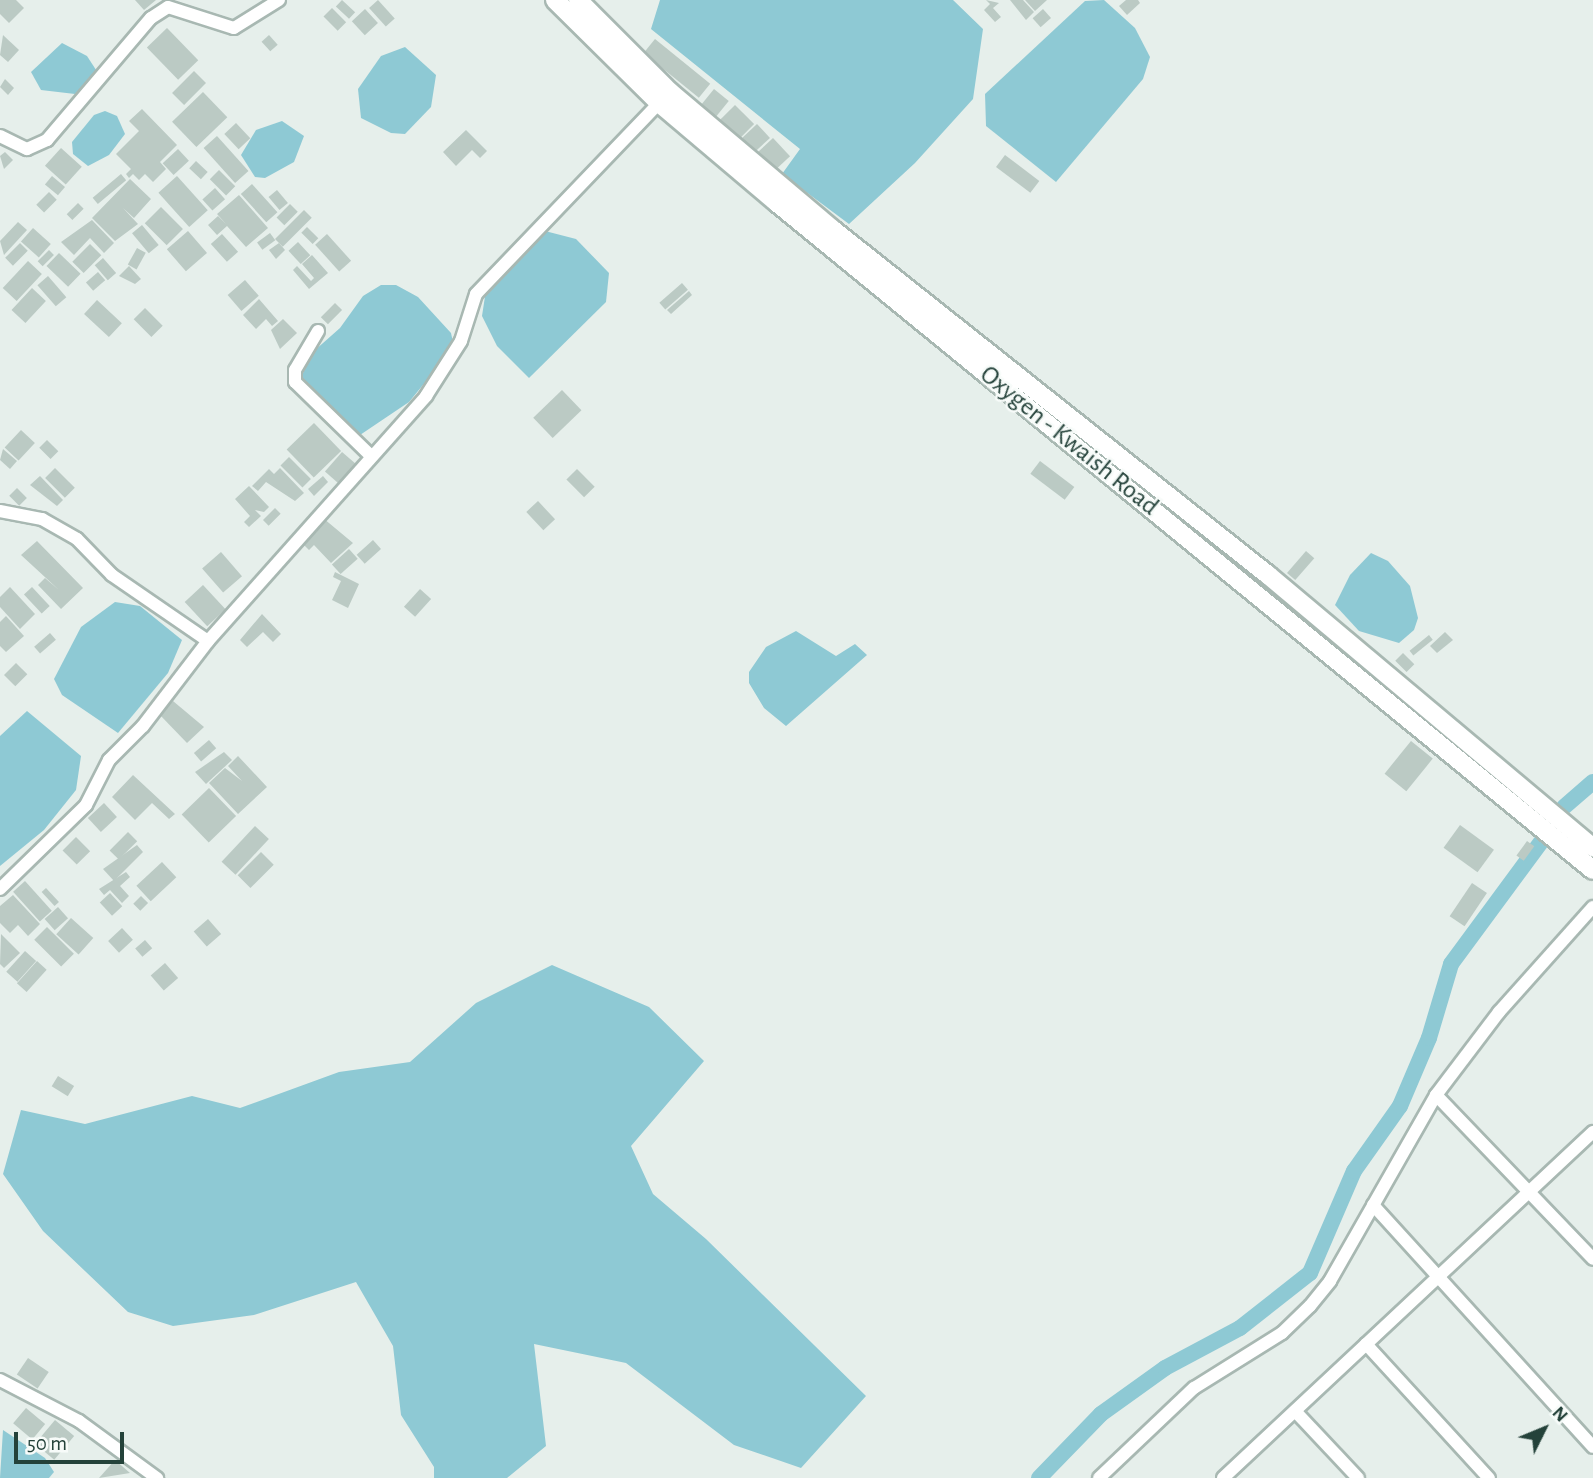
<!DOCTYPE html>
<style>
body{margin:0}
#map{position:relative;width:1593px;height:1478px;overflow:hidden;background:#e6efeb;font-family:"Alegreya Sans",sans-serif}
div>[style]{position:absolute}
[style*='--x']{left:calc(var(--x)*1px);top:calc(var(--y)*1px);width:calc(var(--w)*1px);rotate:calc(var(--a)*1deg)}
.water>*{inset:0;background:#8ec9d4}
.canal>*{height:16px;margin:-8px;padding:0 8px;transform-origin:8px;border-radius:8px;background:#8ec9d4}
.building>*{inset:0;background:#bbcac4;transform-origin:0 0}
.roads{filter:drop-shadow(2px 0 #a8b8b2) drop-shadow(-2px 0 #a8b8b2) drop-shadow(0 2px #a8b8b2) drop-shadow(0 -2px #a8b8b2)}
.minor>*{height:12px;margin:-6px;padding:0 6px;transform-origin:6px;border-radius:6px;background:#fff}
.secondary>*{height:18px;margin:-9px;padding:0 9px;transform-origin:9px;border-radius:9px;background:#fff}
span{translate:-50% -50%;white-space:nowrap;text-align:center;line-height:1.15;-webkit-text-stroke:5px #f7fbf9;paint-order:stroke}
.street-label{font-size:26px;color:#24423a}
.north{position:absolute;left:1509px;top:1394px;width:70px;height:70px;-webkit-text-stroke:5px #f7fbf9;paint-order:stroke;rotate:47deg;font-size:19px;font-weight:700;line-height:28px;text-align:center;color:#24423a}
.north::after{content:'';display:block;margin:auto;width:24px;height:32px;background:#24423a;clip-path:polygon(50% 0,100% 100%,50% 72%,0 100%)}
.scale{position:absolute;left:14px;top:1432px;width:110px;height:32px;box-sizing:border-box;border:4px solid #24423a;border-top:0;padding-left:9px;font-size:21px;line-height:24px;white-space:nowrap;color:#24423a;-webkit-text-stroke:5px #f7fbf9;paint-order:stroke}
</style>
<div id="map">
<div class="water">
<i style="clip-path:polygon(660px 0,953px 0,983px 29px,973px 99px,915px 163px,849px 224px,782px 174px,800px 149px,651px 29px)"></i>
<i style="clip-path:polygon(1104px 0,1135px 28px,1150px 57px,1143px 79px,1056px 182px,986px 126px,985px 94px,1085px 1px)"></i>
<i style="clip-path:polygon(62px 43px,87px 56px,98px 73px,75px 94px,41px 90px,31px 72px)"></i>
<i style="clip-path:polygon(405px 47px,436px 75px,431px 107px,405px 134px,391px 133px,361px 118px,358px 89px,381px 56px)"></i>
<i style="clip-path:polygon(105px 111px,117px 116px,125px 134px,109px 155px,88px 166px,73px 154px,72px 142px,94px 115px)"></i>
<i style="clip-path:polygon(282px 121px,304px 136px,294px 162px,265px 178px,255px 177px,241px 155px,256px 130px)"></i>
<i style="clip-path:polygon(545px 231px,576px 239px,609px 273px,606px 302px,529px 378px,497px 346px,482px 316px,486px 290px)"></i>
<i style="clip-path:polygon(381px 285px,396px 285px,418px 297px,451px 333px,454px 347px,409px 402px,360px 435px,330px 413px,301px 377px,314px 351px,340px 328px,363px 296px)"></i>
<i style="clip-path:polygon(1371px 553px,1388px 561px,1410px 586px,1418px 618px,1414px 630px,1399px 643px,1359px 631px,1335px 605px,1350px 575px)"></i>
<i style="clip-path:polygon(115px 602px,140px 606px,182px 640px,168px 673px,118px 733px,62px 695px,54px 679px,81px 627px)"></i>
<i style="clip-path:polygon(796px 631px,836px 656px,855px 644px,867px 655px,786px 726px,764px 708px,749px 683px,749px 672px,766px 647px)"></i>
<i style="clip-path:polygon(27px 711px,81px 756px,76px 790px,44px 830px,0 866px,0 736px)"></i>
<i style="clip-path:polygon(552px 965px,649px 1007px,704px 1061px,631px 1146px,653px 1194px,706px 1239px,866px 1396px,801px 1468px,734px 1445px,626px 1363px,534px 1344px,546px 1446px,507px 1478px,434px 1478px,434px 1467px,401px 1415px,393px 1346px,356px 1282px,254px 1315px,173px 1326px,128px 1312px,43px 1231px,3px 1174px,21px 1110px,85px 1124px,192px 1096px,240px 1108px,339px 1072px,410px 1062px,476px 1003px)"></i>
<i style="clip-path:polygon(3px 1430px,45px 1458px,54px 1472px,49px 1478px,0 1478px)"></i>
</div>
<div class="canal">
<i style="--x:1564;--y:807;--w:38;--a:-41"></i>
<i style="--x:1039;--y:1478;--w:89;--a:-45.9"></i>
<i style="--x:1101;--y:1414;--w:79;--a:-35.7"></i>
<i style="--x:1165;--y:1368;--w:85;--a:-28.1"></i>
<i style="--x:1240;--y:1328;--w:89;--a:-38.2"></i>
<i style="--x:1310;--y:1273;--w:111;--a:-66.7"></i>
<i style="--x:1354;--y:1171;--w:80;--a:-54.7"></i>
<i style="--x:1400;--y:1106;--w:74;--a:-66.9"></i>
<i style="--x:1429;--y:1038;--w:77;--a:-73.4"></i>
<i style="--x:1451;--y:964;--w:157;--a:-53.6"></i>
</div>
<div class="building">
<i style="clip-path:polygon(0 0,16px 0,24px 8px,9px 23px,0 14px)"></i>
<i style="clip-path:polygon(135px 0,156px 0,144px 10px)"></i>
<i style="left:342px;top:0;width:18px;height:9px;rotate:43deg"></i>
<i style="left:378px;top:0;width:25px;height:12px;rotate:48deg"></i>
<i style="clip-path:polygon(986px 0,999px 3px,993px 8px,1001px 17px,995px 22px,984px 10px,990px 4px)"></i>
<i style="clip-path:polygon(1010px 0,1023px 0,1034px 12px,1026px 20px)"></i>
<i style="clip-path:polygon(1025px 0,1047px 0,1035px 11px)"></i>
<i style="clip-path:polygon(1126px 0,1138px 0,1140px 3px,1127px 15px,1119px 6px)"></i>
<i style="left:332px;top:8px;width:20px;height:12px;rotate:45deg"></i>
<i style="left:365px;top:9px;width:19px;height:18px;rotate:47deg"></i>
<i style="left:1043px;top:9px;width:12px;height:14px;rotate:48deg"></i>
<i style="left:167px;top:28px;width:45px;height:28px;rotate:46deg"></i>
<i style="clip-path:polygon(3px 35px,19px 50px,8px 62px,0 55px)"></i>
<i style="left:269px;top:35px;width:13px;height:10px;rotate:48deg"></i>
<i style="left:655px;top:39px;width:71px;height:18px;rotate:39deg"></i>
<i style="left:194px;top:71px;width:17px;height:31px;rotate:45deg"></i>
<i style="clip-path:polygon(5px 79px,14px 88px,8px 95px,0 87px)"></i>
<i style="left:714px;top:89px;width:19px;height:21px;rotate:39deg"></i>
<i style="left:203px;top:92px;width:35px;height:43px;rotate:46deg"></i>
<i style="left:735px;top:105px;width:27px;height:21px;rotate:45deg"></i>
<i style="clip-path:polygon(142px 109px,177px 145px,160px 162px,166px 169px,153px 182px,145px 174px,139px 180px,133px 174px,129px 178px,126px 174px,131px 169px,116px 154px,139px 131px,129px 121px)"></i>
<i style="left:236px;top:123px;width:21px;height:16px;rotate:47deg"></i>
<i style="left:757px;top:124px;width:19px;height:23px;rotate:47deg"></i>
<i style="clip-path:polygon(466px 130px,487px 151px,480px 158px,472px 150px,456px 166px,443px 152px)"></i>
<i style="left:217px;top:136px;width:47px;height:18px;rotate:48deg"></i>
<i style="left:773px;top:138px;width:25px;height:25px;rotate:47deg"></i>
<i style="left:61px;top:148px;width:28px;height:24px;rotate:42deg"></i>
<i style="left:178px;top:149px;width:16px;height:21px;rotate:47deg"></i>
<i style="clip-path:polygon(5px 152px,13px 160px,4px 169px,0 156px)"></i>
<i style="left:1005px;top:155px;width:43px;height:15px;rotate:37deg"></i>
<i style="left:196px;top:161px;width:16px;height:10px;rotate:43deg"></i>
<i style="left:219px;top:170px;width:23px;height:13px;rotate:45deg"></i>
<i style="left:121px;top:174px;width:8px;height:37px;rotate:50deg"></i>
<i style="left:52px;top:176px;width:17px;height:11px;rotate:40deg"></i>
<i style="left:177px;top:176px;width:46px;height:25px;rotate:48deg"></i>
<i style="clip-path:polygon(130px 179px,151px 199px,134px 218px,123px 208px,138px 224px,115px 241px,92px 218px)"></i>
<i style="left:252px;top:184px;width:38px;height:15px;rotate:48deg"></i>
<i style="left:215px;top:188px;width:15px;height:17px;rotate:48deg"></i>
<i style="left:277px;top:190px;width:17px;height:11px;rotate:50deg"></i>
<i style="left:49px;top:192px;width:11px;height:18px;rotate:45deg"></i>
<i style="clip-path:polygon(239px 195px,268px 228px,246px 247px,227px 226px,217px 235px,208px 225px,218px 216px,226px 224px,217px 214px)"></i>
<i style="left:78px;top:203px;width:8px;height:16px;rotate:45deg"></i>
<i style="left:290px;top:204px;width:11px;height:19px;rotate:45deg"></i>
<i style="left:161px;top:207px;width:31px;height:23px;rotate:45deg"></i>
<i style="left:304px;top:210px;width:11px;height:41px;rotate:45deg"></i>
<i style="clip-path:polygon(92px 220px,114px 243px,104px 253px,90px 238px,74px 255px,61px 242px)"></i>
<i style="clip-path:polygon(18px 222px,27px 230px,4px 255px,0 241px)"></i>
<i style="left:142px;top:225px;width:26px;height:13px;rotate:50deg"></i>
<i style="left:307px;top:227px;width:16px;height:8px;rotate:45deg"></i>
<i style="left:33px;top:228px;width:24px;height:18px;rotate:42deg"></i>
<i style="left:188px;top:231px;width:29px;height:28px;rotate:49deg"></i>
<i style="left:270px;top:233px;width:9px;height:16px;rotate:54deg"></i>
<i style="left:222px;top:234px;width:24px;height:15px;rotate:48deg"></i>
<i style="left:327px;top:234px;width:36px;height:16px;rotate:48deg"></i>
<i style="left:298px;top:242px;width:18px;height:13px;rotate:47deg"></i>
<i style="left:20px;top:243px;width:11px;height:21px;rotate:45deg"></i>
<i style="clip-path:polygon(279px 243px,285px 250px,276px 259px,269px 250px)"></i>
<i style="left:90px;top:244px;width:16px;height:25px;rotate:45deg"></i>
<i style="left:137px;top:248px;width:10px;height:19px;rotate:29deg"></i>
<i style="left:49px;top:250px;width:7px;height:16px;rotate:45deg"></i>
<i style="left:59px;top:253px;width:30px;height:18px;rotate:44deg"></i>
<i style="clip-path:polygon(312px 255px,328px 273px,309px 289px,293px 270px,297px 266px,311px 281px,314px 278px,302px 264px)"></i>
<i style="left:103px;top:258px;width:20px;height:11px;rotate:49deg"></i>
<i style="left:28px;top:261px;width:19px;height:37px;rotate:43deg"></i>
<i style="clip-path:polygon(129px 266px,141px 279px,135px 284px,119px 276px)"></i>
<i style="left:98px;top:272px;width:11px;height:16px;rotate:49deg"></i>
<i style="left:48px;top:276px;width:28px;height:14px;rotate:49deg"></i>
<i style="left:245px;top:280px;width:21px;height:23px;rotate:49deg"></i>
<i style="left:682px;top:283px;width:9px;height:30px;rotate:49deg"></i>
<i style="left:32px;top:288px;width:19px;height:30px;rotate:43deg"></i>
<i style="clip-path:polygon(689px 291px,692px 295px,671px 314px,667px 310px)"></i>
<i style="clip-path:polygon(259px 299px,278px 321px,272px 326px,266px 319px,256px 329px,243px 315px)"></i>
<i style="left:97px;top:300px;width:34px;height:19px;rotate:43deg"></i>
<i style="left:335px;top:303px;width:10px;height:20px;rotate:45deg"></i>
<i style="left:145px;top:308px;width:25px;height:16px;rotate:45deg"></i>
<i style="clip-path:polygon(283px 319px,297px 333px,280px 349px,271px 330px)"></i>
<i style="left:562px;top:390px;width:28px;height:40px;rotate:46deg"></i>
<i style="left:314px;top:423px;width:39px;height:38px;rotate:46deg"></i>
<i style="left:21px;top:430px;width:19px;height:24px;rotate:43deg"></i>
<i style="left:47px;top:440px;width:16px;height:11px;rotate:45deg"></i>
<i style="clip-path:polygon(3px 449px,17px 461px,10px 469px,0 460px)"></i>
<i style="left:342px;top:452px;width:20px;height:26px;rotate:41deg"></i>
<i style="left:289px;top:457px;width:31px;height:12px;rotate:45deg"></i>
<i style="left:1040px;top:461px;width:43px;height:16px;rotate:37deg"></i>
<i style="left:55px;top:468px;width:28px;height:14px;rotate:45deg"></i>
<i style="clip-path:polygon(280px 468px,304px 493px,295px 501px,266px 482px,258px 491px,252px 486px,269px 469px,274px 474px)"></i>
<i style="left:577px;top:469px;width:25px;height:15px;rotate:45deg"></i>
<i style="clip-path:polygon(40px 476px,63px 500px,57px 506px,30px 485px)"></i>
<i style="clip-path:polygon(323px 476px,328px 482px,314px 496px,308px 489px)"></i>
<i style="clip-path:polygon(249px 486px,269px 507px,264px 512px,255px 510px,261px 516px,249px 527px,244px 522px,250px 516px,235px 499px)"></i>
<i style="left:17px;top:488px;width:14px;height:11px;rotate:45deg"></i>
<i style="left:538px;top:501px;width:25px;height:16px;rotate:47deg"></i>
<i style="left:275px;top:508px;width:8px;height:17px;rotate:45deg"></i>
<i style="clip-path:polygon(323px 518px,353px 543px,331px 563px,314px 545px,309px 550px,299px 540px)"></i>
<i style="left:373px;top:540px;width:12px;height:22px;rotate:48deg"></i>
<i style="clip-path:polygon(37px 541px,83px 588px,61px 609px,38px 585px,45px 578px,59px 590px,21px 555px)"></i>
<i style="left:349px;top:549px;width:13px;height:23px;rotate:48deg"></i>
<i style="left:1306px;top:551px;width:11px;height:29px;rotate:41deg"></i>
<i style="left:221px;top:552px;width:32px;height:25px;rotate:49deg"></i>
<i style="clip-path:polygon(335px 572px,359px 584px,348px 608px,332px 600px,341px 581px,333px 577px)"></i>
<i style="left:203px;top:585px;width:33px;height:25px;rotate:47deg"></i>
<i style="clip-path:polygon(10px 587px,35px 614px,20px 629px,0 607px,0 597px)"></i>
<i style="left:32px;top:587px;width:26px;height:11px;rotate:47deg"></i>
<i style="left:420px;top:589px;width:15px;height:24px;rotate:42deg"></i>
<i style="clip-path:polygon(262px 614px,281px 634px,273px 642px,263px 632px,247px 647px,240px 640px)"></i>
<i style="clip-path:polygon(6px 616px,24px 636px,6px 652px,0 646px,0 622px)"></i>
<i style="clip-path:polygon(1445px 632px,1453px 640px,1437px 653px,1430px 646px)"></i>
<i style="left:50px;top:633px;width:9px;height:21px;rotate:49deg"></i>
<i style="left:1429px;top:635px;width:6px;height:25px;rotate:51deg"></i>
<i style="left:1403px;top:653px;width:16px;height:11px;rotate:45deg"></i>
<i style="left:16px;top:663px;width:16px;height:17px;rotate:45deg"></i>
<i style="clip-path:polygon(173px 701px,204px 727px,187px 743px,159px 714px)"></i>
<i style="left:209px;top:740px;width:11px;height:20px;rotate:49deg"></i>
<i style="left:1411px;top:741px;width:28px;height:42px;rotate:39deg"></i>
<i style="clip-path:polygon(224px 752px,232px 760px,206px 784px,195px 772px)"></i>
<i style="clip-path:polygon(238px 756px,267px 787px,238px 814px,209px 783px,225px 768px,242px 781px,228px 766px)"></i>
<i style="clip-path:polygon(133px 775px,175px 814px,169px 819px,152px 803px,135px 820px,112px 797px)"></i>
<i style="left:209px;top:788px;width:39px;height:38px;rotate:46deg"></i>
<i style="left:104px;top:803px;width:19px;height:22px;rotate:47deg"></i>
<i style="left:1460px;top:825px;width:42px;height:28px;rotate:36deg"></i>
<i style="left:255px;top:826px;width:19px;height:49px;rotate:43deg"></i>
<i style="left:128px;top:832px;width:13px;height:26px;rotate:45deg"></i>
<i style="left:76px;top:837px;width:20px;height:19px;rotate:45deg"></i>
<i style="left:1527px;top:841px;width:9px;height:18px;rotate:36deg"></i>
<i style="clip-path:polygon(137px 845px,143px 852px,114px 881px,103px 869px)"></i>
<i style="left:261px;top:852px;width:18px;height:33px;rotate:45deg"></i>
<i style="left:162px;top:862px;width:21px;height:35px;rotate:47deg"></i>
<i style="clip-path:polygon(126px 872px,130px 877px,120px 886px,129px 896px,122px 903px,110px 890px,104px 895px,99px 889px)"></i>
<i style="left:25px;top:881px;width:40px;height:16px;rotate:48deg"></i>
<i style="left:1472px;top:883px;width:18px;height:40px;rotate:34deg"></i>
<i style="left:46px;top:888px;width:19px;height:6px;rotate:47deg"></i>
<i style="left:110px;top:893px;width:18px;height:14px;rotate:47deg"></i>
<i style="clip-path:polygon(13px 895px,40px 924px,28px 936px,18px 925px,10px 933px,0 923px,0 906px)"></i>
<i style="left:141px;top:896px;width:10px;height:11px;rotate:45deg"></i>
<i style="left:58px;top:907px;width:15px;height:18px;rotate:48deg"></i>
<i style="left:71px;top:918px;width:30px;height:22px;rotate:42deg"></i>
<i style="left:208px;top:919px;width:20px;height:19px;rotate:49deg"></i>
<i style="left:47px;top:927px;width:38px;height:18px;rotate:45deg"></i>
<i style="left:122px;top:928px;width:16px;height:19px;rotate:47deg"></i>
<i style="clip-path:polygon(1px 934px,20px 953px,4px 968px,0 964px)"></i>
<i style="left:145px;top:940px;width:11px;height:13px;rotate:49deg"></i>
<i style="left:25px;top:951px;width:15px;height:28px;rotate:42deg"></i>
<i style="left:37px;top:961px;width:13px;height:30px;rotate:42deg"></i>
<i style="left:165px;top:963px;width:20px;height:19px;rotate:49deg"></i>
<i style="left:58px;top:1076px;width:19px;height:12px;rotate:32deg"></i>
<i style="left:28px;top:1358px;width:25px;height:20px;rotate:34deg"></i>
<i style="left:26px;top:1408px;width:25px;height:20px;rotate:40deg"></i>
<i style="left:55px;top:1420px;width:25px;height:31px;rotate:40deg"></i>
<i style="clip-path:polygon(115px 1460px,130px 1473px,99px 1478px)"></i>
</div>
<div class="roads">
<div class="minor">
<i style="--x:0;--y:136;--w:30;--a:26"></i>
<i style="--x:27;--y:149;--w:22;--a:-24"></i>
<i style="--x:47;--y:140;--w:160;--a:-49.6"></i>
<i style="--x:151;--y:18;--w:20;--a:-33"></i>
<i style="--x:168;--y:7;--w:69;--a:17.7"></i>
<i style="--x:234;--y:28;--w:53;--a:-31.9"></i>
<i style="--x:318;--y:331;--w:45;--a:120.5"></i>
<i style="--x:295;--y:370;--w:12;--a:90"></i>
<i style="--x:295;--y:382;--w:107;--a:44.2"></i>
<i style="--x:0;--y:511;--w:43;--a:10.8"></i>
<i style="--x:42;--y:519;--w:40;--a:29.7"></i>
<i style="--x:77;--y:539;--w:50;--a:45.8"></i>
<i style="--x:112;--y:575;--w:116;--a:34.5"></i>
<i style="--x:0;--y:889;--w:120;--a:-44.3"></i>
<i style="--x:86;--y:805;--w:51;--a:-62.9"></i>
<i style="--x:109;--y:760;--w:48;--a:-45"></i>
<i style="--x:143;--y:726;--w:107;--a:-52.6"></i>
<i style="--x:208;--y:641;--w:328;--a:-48.3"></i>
<i style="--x:426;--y:396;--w:65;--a:-57.5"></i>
<i style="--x:461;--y:341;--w:49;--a:-72.3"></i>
<i style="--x:476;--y:294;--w:273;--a:-46.2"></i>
<i style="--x:1436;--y:1095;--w:227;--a:46.2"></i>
<i style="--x:1373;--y:1205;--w:327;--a:47.7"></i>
<i style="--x:1366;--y:1344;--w:182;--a:47.5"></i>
<i style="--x:0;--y:1380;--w:89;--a:27.4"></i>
<i style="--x:79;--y:1421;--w:97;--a:36.2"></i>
<i style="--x:1295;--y:1411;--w:92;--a:46.8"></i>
<i style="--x:1099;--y:1478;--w:131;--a:-43.5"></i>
<i style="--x:1194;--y:1388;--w:104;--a:-32"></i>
<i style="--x:1282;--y:1333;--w:39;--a:-44"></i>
<i style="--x:1310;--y:1306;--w:32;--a:-51"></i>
<i style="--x:1330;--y:1281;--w:214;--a:-60.3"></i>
<i style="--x:1436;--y:1095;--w:104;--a:-52.8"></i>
<i style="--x:1499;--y:1012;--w:141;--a:-48.2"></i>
<i style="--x:1223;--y:1478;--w:507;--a:-43.08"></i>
</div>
<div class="secondary">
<i style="--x:555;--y:0;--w:146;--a:44.7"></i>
<i style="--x:659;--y:103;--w:153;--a:40.2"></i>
<i style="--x:776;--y:202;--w:1055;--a:39.27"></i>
<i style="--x:578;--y:0;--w:130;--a:45"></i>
<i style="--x:670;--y:92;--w:212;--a:40.2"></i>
<i style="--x:832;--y:229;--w:557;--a:38.43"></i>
<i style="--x:1268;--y:575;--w:424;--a:40"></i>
</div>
</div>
<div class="street-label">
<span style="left:1069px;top:441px;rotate:39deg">Oxygen - Kwaish Road</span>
</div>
<div class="north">N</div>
<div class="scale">50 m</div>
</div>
